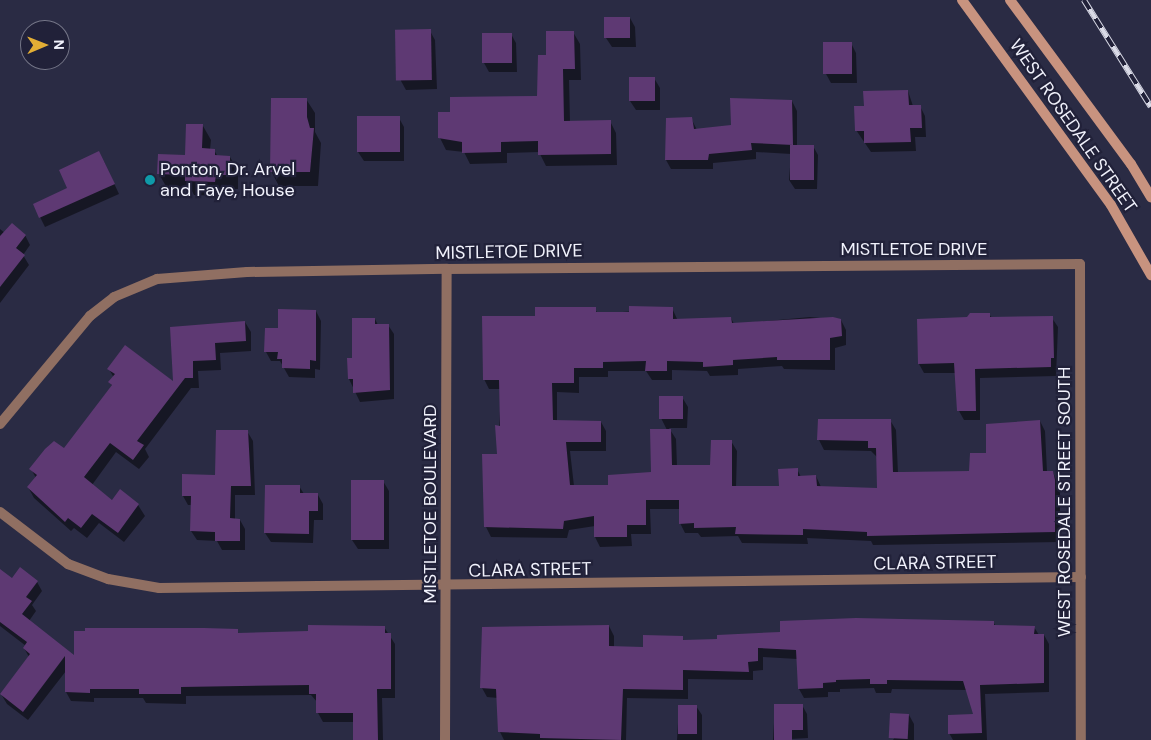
<!DOCTYPE html>
<style>
body{margin:0}
#map{position:relative;width:1151px;height:740px;overflow:hidden;background:#2a2b44;font-family:"DM Sans",sans-serif}
div>[style]{position:absolute}
[style*='--x']{left:calc(var(--x)*1px);top:calc(var(--y)*1px);width:calc(var(--w)*1px);rotate:calc(var(--a)*1deg)}
.shadow>*{inset:0;background:#0007}
.building>*{inset:0;background:#5e3973;transform-origin:0 0}
.street>*{height:10px;margin:-5px;padding:0 5px;transform-origin:5px;border-radius:5px;background:#906f62}
.secondary>*{height:10px;margin:-5px;padding:0 5px;transform-origin:5px;border-radius:5px;background:#c8937f}
.rail>*{height:5.5px;margin-top:-2.75px;transform-origin:0;background:repeating-linear-gradient(90deg,#212139 0 11px,#dadbe7 0 22px);box-sizing:border-box;border-block:1px solid #dadbe7}
.dots>*{width:14px;height:14px;translate:-50% -50%;box-sizing:border-box;border:2px solid #212139;border-radius:50%}
span{translate:-50% -50%;white-space:nowrap;text-align:center;line-height:1.15;-webkit-text-stroke:4.5px #212139;paint-order:stroke}
.street-label{font-size:18px;color:#f1f2fc}
.poi-label{font-size:18px;color:#f1f2fc}
.left{translate:0 -50%;text-align:left}
.north{position:absolute;left:20px;top:20px;width:50px;height:50px;box-sizing:border-box;background:#212139;border:1px solid #747587;border-radius:50%;rotate:89deg;font-size:14px;font-weight:700;line-height:20px;text-align:center;color:#f1f2fc}
.north::after{content:'';display:block;margin:auto;width:18px;height:22px;background:#e3ae35;clip-path:polygon(50% 0,100% 100%,50% 72%,0 100%)}
</style>
<div id="map">
<div class="shadow">
<i style="clip-path:polygon(630px 18px,635px 27px,636px 47px,612px 47px,606px 38px)"></i>
<i style="clip-path:polygon(396px 31px,430px 31px,435px 40px,437px 89px,406px 90px,401px 81px)"></i>
<i style="clip-path:polygon(573px 32px,580px 44px,581px 80px,569px 80px,570px 122px,610px 121px,616px 133px,617px 165px,546px 166px,539px 152px,507px 153px,507px 163px,470px 164px,464px 152px,446px 150px,440px 138px,452px 113px,538px 97px,547px 56px)"></i>
<i style="clip-path:polygon(511px 34px,516px 43px,517px 72px,489px 72px,484px 63px)"></i>
<i style="clip-path:polygon(851px 43px,856px 53px,857px 83px,831px 83px,826px 74px)"></i>
<i style="clip-path:polygon(654px 78px,660px 88px,660px 110px,636px 110px,630px 101px)"></i>
<i style="clip-path:polygon(908px 91px,913px 106px,920px 106px,925px 116px,926px 137px,915px 137px,916px 151px,871px 152px,856px 130px,865px 107px)"></i>
<i style="clip-path:polygon(306px 99px,315px 113px,315px 132px,321px 143px,318px 186px,279px 186px,271px 171px)"></i>
<i style="clip-path:polygon(792px 101px,797px 111px,797px 146px,813px 146px,818px 155px,817px 189px,795px 189px,789px 180px,791px 154px,756px 152px,756px 159px,713px 163px,713px 169px,671px 169px,666px 160px,691px 118px,697px 130px,732px 126px)"></i>
<i style="clip-path:polygon(358px 118px,399px 118px,404px 127px,404px 161px,364px 161px,358px 152px)"></i>
<i style="clip-path:polygon(203px 126px,211px 140px,210px 150px,214px 150px,218px 157px,230px 157px,238px 171px,238px 189px,223px 189px,223px 196px,194px 195px,191px 189px,167px 188px,159px 174px,186px 157px)"></i>
<i style="clip-path:polygon(104px 162px,119px 194px,45px 227px,40px 217px,68px 188px)"></i>
<i style="clip-path:polygon(0 229px,6px 234px,25px 235px,30px 245px,23px 255px,29px 265px,0 303px)"></i>
<i style="clip-path:polygon(672px 308px,678px 321px,731px 318px,734px 324px,810px 317px,841px 320px,846px 330px,846px 345px,835px 348px,835px 370px,784px 369px,782px 366px,738px 369px,738px 375px,710px 376px,707px 371px,672px 370px,672px 380px,652px 380px,646px 371px,608px 371px,608px 377px,579px 377px,579px 393px,557px 392px,557px 422px,601px 422px,606px 431px,606px 451px,570px 451px,574px 486px,609px 487px,652px 473px,667px 430px,661px 418px,682px 397px,688px 407px,687px 428px,669px 428px,676px 439px,677px 466px,712px 466px,731px 441px,737px 451px,736px 488px,780px 488px,797px 469px,801px 477px,816px 476px,821px 487px,878px 490px,877px 457px,871px 451px,824px 450px,819px 440px,819px 420px,890px 420px,896px 430px,898px 473px,970px 472px,987px 454px,1040px 421px,1045px 431px,1047px 472px,1053px 472px,1060px 490px,1060px 542px,873px 545px,871px 541px,807px 538px,808px 544px,742px 543px,738px 536px,701px 537px,698px 533px,685px 533px,680px 523px,680px 509px,650px 509px,651px 534px,631px 534px,632px 546px,600px 547px,595px 537px,595px 526px,569px 530px,567px 538px,491px 537px,486px 527px,498px 455px,501px 389px,489px 389px,484px 379px,536px 317px,595px 309px,598px 314px)"></i>
<i style="clip-path:polygon(316px 311px,321px 321px,320px 370px,315px 369px,315px 378px,289px 377px,280px 361px,271px 361px,266px 352px,279px 329px)"></i>
<i style="clip-path:polygon(989px 314px,992px 318px,1052px 318px,1058px 327px,1056px 376px,980px 378px,980px 420px,964px 420px,959px 411px,956px 373px,924px 373px,919px 364px,918px 320px,968px 318px)"></i>
<i style="clip-path:polygon(375px 319px,378px 325px,388px 325px,394px 334px,394px 399px,360px 402px,349px 379px,349px 359px,353px 359px)"></i>
<i style="clip-path:polygon(245px 322px,251px 332px,251px 351px,220px 353px,221px 370px,198px 371px,199px 388px,191px 388px,145px 449px,149px 457px,139px 469px,116px 452px,92px 485px,113px 501px,120px 491px,138px 505px,145px 516px,124px 542px,99px 523px,87px 538px,74px 528px,71px 531px,34px 498px,28px 487px,36px 478px,31px 469px,64px 450px,112px 386px,110px 382px,114px 378px,109px 369px,174px 384px,172px 328px)"></i>
<i style="clip-path:polygon(247px 431px,253px 441px,255px 495px,235px 495px,235px 520px,240px 520px,245px 529px,245px 550px,222px 550px,217px 541px,197px 540px,191px 531px,192px 505px,188px 505px,183px 496px,217px 476px)"></i>
<i style="clip-path:polygon(383px 481px,389px 491px,389px 549px,358px 549px,352px 540px)"></i>
<i style="clip-path:polygon(299px 486px,304px 494px,318px 495px,323px 504px,323px 520px,314px 520px,313px 543px,271px 542px,265px 533px)"></i>
<i style="clip-path:polygon(0 570px,12px 579px,37px 582px,42px 591px,32px 605px,36px 611px,29px 621px,75px 657px,237px 631px,239px 634px,310px 632px,384px 627px,395px 644px,395px 698px,382px 698px,383px 740px,354px 740px,354px 722px,323px 722px,318px 713px,318px 703px,311px 695px,186px 696px,186px 704px,146px 703px,143px 698px,94px 698px,94px 702px,71px 701px,66px 692px,66px 671px,28px 720px,7px 704px,1px 694px,29px 657px,24px 648px,26px 646px,0 626px)"></i>
<i style="clip-path:polygon(993px 622px,996px 626px,1034px 627px,1039px 635px,1044px 635px,1049px 644px,1049px 692px,985px 694px,987px 740px,953px 740px,949px 733px,975px 716px,967px 690px,892px 689px,891px 693px,876px 693px,874px 688px,840px 689px,840px 692px,828px 692px,828px 697px,804px 698px,799px 689px,797px 659px,763px 657px,763px 670px,753px 671px,753px 680px,688px 679px,688px 699px,627px 698px,626px 740px,504px 740px,500px 732px,498px 698px,487px 697px,482px 688px,609px 626px,614px 636px,614px 647px,644px 648px,682px 638px,684px 641px,718px 640px)"></i>
<i style="clip-path:polygon(775px 705px,802px 705px,807px 714px,808px 738px,773px 740px)"></i>
<i style="clip-path:polygon(679px 706px,696px 706px,702px 715px,702px 740px,677px 740px)"></i>
<i style="clip-path:polygon(909px 715px,914px 724px,914px 740px,893px 740px)"></i>
</div>
<div class="building">
<i style="left:604px;top:17px;width:26px;height:21px"></i>
<i style="left:431px;top:29px;width:51px;height:36px;rotate:89deg"></i>
<i style="clip-path:polygon(546px 31px,574px 31px,575px 69px,563px 69px,564px 121px,611px 120px,611px 154px,538px 155px,538px 141px,501px 142px,501px 152px,462px 153px,462px 142px,438px 138px,438px 112px,450px 112px,450px 97px,537px 96px,538px 55px,546px 55px)"></i>
<i style="left:482px;top:33px;width:30px;height:30px"></i>
<i style="left:852px;top:42px;width:32px;height:29px;rotate:90deg"></i>
<i style="left:629px;top:77px;width:26px;height:24px"></i>
<i style="clip-path:polygon(908px 90px,909px 105px,921px 105px,922px 128px,910px 128px,911px 142px,864px 143px,864px 131px,855px 131px,854px 106px,864px 106px,863px 91px)"></i>
<i style="clip-path:polygon(271px 98px,307px 98px,307px 117px,310px 128px,314px 128px,310px 172px,270px 172px)"></i>
<i style="clip-path:polygon(730px 98px,792px 100px,793px 145px,751px 143px,752px 150px,709px 154px,708px 160px,665px 160px,666px 118px,692px 117px,694px 129px,731px 125px)"></i>
<i style="left:400px;top:116px;width:36px;height:43px;rotate:90deg"></i>
<i style="clip-path:polygon(186px 124px,203px 124px,202px 148px,215px 149px,215px 155px,230px 156px,230px 175px,216px 175px,215px 182px,185px 181px,185px 175px,157px 174px,158px 154px,185px 155px)"></i>
<i style="left:790px;top:145px;width:24px;height:35px"></i>
<i style="clip-path:polygon(99px 151px,115px 184px,39px 218px,33px 204px,67px 188px,59px 170px)"></i>
<i style="clip-path:polygon(12px 223px,26px 235px,16px 248px,25px 255px,0 287px,0 236px)"></i>
<i style="clip-path:polygon(629px 306px,673px 307px,673px 319px,731px 317px,732px 323px,833px 317px,841px 319px,842px 336px,830px 338px,830px 360px,777px 360px,777px 357px,733px 360px,733px 365px,703px 367px,703px 362px,667px 361px,667px 371px,645px 371px,646px 361px,603px 362px,603px 368px,574px 368px,574px 383px,552px 383px,553px 420px,601px 421px,601px 442px,566px 442px,570px 485px,608px 485px,608px 475px,651px 472px,650px 429px,671px 429px,672px 465px,710px 465px,711px 440px,732px 440px,732px 486px,779px 486px,778px 469px,798px 468px,798px 476px,816px 475px,817px 486px,877px 488px,876px 448px,868px 448px,868px 441px,817px 440px,818px 419px,891px 419px,893px 472px,902px 472px,969px 471px,970px 453px,986px 453px,986px 424px,1040px 420px,1043px 471px,1053px 471px,1055px 480px,1055px 532px,867px 536px,867px 532px,803px 529px,803px 535px,735px 534px,736px 527px,694px 528px,694px 523px,679px 524px,679px 500px,646px 500px,646px 525px,627px 525px,627px 537px,594px 537px,594px 516px,564px 521px,563px 529px,484px 527px,482px 454px,497px 454px,495px 425px,500px 426px,499px 380px,483px 380px,482px 316px,535px 316px,535px 307px,596px 307px,596px 312px,629px 312px)"></i>
<i style="clip-path:polygon(278px 309px,316px 310px,316px 361px,310px 360px,310px 369px,282px 368px,282px 359px,277px 359px,278px 352px,264px 352px,265px 328px,278px 328px)"></i>
<i style="clip-path:polygon(970px 313px,990px 313px,990px 317px,1053px 316px,1054px 358px,1051px 358px,1051px 367px,975px 369px,976px 411px,957px 411px,954px 363px,918px 364px,917px 319px,967px 317px)"></i>
<i style="clip-path:polygon(352px 318px,375px 318px,375px 324px,389px 324px,390px 390px,353px 393px,353px 379px,348px 379px,347px 358px,352px 358px)"></i>
<i style="clip-path:polygon(245px 321px,246px 341px,215px 343px,216px 360px,193px 361px,193px 378px,185px 378px,137px 441px,144px 445px,133px 460px,110px 443px,84px 477px,112px 500px,120px 489px,139px 504px,118px 533px,92px 514px,81px 528px,68px 518px,65px 522px,27px 487px,37px 475px,29px 469px,45px 449px,54px 441px,64px 448px,112px 385px,108px 382px,115px 374px,107px 369px,125px 345px,173px 381px,170px 327px)"></i>
<i style="left:659px;top:396px;width:24px;height:23px"></i>
<i style="clip-path:polygon(216px 430px,248px 430px,251px 486px,231px 486px,230px 518px,240px 519px,240px 541px,215px 541px,215px 532px,190px 531px,191px 496px,182px 496px,182px 474px,215px 475px)"></i>
<i style="left:351px;top:480px;width:33px;height:60px"></i>
<i style="clip-path:polygon(265px 485px,300px 485px,300px 493px,318px 493px,318px 511px,309px 511px,309px 534px,264px 533px)"></i>
<i style="clip-path:polygon(20px 567px,38px 581px,26px 597px,32px 601px,22px 614px,74px 655px,74px 631px,85px 631px,85px 628px,204px 628px,238px 629px,238px 633px,308px 631px,308px 625px,385px 626px,385px 633px,391px 633px,391px 689px,377px 689px,378px 740px,353px 740px,353px 713px,316px 713px,316px 694px,309px 694px,309px 685px,181px 687px,181px 694px,139px 694px,139px 689px,90px 689px,90px 693px,65px 692px,65px 656px,23px 712px,0 694px,30px 654px,23px 648px,27px 642px,0 622px,0 569px,12px 578px)"></i>
<i style="clip-path:polygon(856px 618px,994px 621px,994px 625px,1035px 626px,1034px 634px,1044px 634px,1044px 683px,980px 685px,982px 733px,948px 734px,948px 715px,973px 714px,963px 681px,887px 680px,887px 684px,870px 684px,870px 679px,836px 680px,836px 682px,823px 683px,823px 688px,798px 689px,796px 650px,758px 648px,758px 661px,748px 662px,749px 672px,683px 670px,683px 690px,623px 689px,621px 740px,540px 738px,540px 734px,498px 732px,496px 689px,480px 688px,482px 627px,609px 625px,609px 646px,643px 647px,643px 635px,683px 636px,683px 640px,717px 639px,717px 635px,780px 632px,780px 621px)"></i>
<i style="clip-path:polygon(774px 704px,803px 704px,803px 730px,792px 730px,792px 740px,774px 740px)"></i>
<i style="left:678px;top:705px;width:19px;height:29px"></i>
<i style="left:890px;top:713px;width:19px;height:25px;rotate:3deg"></i>
</div>
<div class="street">
<i style="--x:0;--y:424;--w:141;--a:-50.2"></i>
<i style="--x:90;--y:316;--w:31;--a:-38"></i>
<i style="--x:114;--y:297;--w:47;--a:-22.7"></i>
<i style="--x:157;--y:279;--w:90;--a:-4.4"></i>
<i style="--x:247;--y:272;--w:200;--a:-0.9"></i>
<i style="--x:447;--y:269;--w:633;--a:-0.45"></i>
<i style="--x:1080;--y:264;--w:476;--a:89.9"></i>
<i style="--x:0;--y:512;--w:86;--a:37.4"></i>
<i style="--x:68;--y:564;--w:43;--a:20.6"></i>
<i style="--x:108;--y:579;--w:52;--a:10"></i>
<i style="--x:159;--y:588;--w:922;--a:-0.68"></i>
<i style="--x:445;--y:740;--w:471;--a:-89.8"></i>
</div>
<div class="secondary">
<i style="--x:962;--y:0;--w:253;--a:54"></i>
<i style="--x:1111;--y:205;--w:81;--a:60.3"></i>
<i style="--x:1010;--y:0;--w:204;--a:53.6"></i>
<i style="--x:1131;--y:164;--w:39;--a:59"></i>
</div>
<div class="rail">
<i style="--x:1084;--y:0;--w:126;--a:57.9"></i>
</div>
<div class="dots">
<i style="left:150px;top:180px;background:#0f9aa8"></i>
</div>
<div class="street-label">
<span style="left:1073px;top:126px;rotate:55deg">WEST ROSEDALE STREET</span>
<span style="left:914px;top:249px">MISTLETOE DRIVE</span>
<span style="left:509px;top:252px;rotate:-1deg">MISTLETOE DRIVE</span>
<span style="left:1064px;top:502px;rotate:-90deg">WEST ROSEDALE STREET SOUTH</span>
<span style="left:430px;top:504px;rotate:-90deg">MISTLETOE BOULEVARD</span>
<span style="left:935px;top:563px;rotate:-1deg">CLARA STREET</span>
<span style="left:530px;top:570px;rotate:-1deg">CLARA STREET</span>
</div>
<div class="poi-label">
<span class="left" style="left:160px;top:180px">Ponton, Dr. Arvel<br>and Faye, House</span>
</div>
<div class="north">N</div>
</div>
